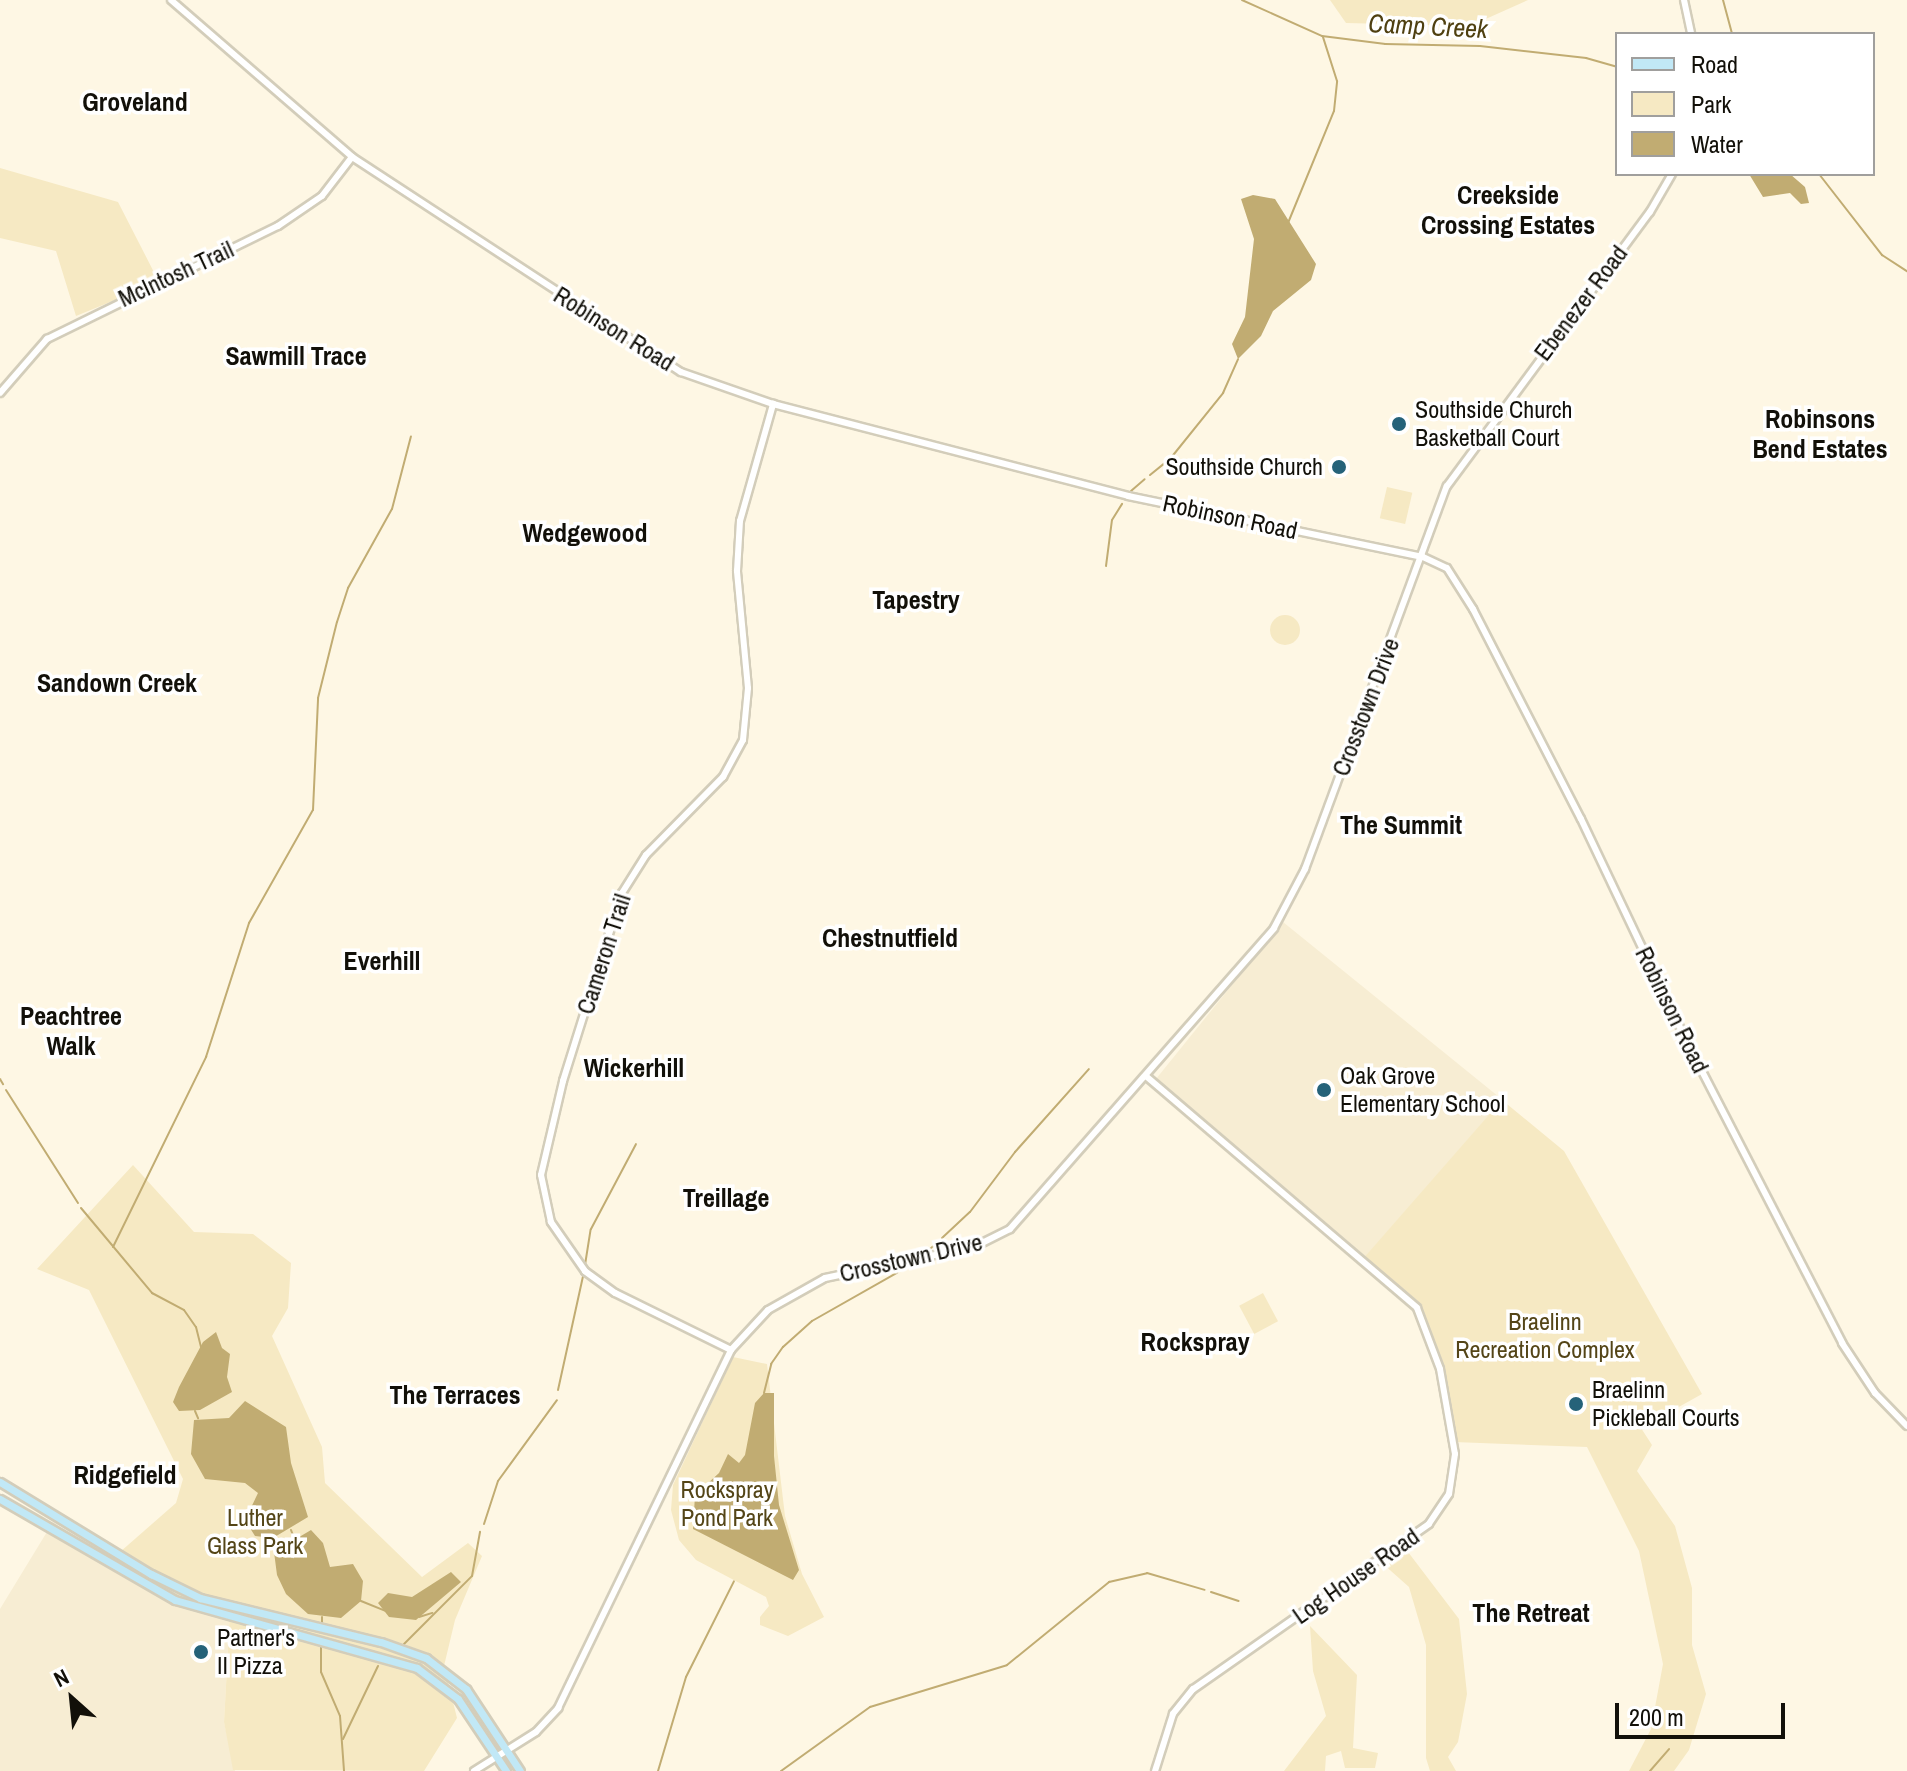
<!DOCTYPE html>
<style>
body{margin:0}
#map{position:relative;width:1907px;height:1771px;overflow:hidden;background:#fef7e4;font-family:"Archivo Narrow",sans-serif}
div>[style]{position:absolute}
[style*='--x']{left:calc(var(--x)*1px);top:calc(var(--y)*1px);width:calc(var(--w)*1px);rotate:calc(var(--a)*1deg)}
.built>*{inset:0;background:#f7edd3;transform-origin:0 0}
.green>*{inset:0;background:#f6e9c3;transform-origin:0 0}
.round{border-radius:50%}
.water>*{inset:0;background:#c1ac72}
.stream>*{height:2px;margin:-1px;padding:0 1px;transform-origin:1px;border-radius:1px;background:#c1ac72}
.roads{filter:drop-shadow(2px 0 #d3cdba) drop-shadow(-2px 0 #d3cdba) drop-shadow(0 2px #d3cdba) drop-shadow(0 -2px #d3cdba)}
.tertiary>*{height:6px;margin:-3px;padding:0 3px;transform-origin:3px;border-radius:3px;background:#fff}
.secondary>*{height:7px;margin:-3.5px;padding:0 3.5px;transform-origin:3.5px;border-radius:3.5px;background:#c1e8f6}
.dots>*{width:22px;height:22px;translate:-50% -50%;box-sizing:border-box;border:4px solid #fff;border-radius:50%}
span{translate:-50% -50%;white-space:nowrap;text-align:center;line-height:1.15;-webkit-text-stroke:7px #fff;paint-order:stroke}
.street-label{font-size:24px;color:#121009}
.poi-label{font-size:24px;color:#121009}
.left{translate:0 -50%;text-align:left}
.right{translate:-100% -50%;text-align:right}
.park-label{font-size:24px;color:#544517}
.water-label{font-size:26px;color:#4f4011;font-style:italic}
.neighbourhood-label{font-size:26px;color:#121009;font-weight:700}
.legend{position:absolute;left:1615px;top:32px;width:260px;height:144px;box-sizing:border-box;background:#fff;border:2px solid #a09f9d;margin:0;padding:10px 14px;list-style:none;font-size:24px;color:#121009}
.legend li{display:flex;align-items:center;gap:16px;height:40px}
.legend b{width:40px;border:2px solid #a09f9d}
.north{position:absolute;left:32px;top:1659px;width:80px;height:80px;-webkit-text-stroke:6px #fff;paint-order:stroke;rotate:333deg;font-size:22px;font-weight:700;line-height:32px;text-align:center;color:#121009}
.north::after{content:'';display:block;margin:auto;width:28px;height:36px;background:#121009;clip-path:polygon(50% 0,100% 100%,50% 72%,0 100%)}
.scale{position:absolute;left:1615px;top:1703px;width:170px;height:36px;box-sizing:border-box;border:4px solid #121009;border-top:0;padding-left:10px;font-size:24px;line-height:28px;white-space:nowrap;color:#121009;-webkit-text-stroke:6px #fff;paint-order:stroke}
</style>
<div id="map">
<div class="built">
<i style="left:1283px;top:922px;width:282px;height:208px;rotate:39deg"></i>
<i style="clip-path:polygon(53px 1522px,149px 1589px,230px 1612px,224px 1722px,235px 1771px,0 1771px,0 1609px)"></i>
</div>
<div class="green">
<i style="clip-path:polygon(1330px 0,1528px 0,1470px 26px,1346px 23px)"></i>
<i style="clip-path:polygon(0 168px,118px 202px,159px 282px,76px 316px,56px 251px,0 238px)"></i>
<i style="left:1387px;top:487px;width:26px;height:32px;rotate:13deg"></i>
<i class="round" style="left:1270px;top:615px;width:30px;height:30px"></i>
<i style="clip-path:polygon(1502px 1100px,1564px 1151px,1702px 1394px,1641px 1428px,1652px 1445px,1637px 1471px,1675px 1526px,1692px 1588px,1692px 1645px,1706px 1694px,1689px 1750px,1674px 1771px,1629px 1771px,1651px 1729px,1663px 1664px,1639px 1551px,1587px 1447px,1454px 1442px,1440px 1357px,1419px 1309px,1362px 1260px)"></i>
<i style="clip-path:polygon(133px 1165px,194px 1232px,253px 1234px,291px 1263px,288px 1308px,272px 1336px,322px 1447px,325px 1483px,422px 1577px,468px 1543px,482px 1556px,455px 1620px,444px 1666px,457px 1718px,424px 1771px,233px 1770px,224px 1722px,230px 1612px,149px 1589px,112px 1559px,176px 1503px,183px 1479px,89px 1290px,37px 1269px)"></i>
<i style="left:1263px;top:1293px;width:32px;height:27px;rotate:62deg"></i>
<i style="clip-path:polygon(733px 1357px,767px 1364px,785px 1516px,802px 1574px,824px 1617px,788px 1636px,760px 1625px,760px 1617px,769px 1606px,766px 1597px,696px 1560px,679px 1540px,671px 1510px,673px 1485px)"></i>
<i style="clip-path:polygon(1405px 1548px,1459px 1619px,1467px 1694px,1458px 1742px,1448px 1757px,1456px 1771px,1430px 1771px,1426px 1758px,1426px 1645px,1409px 1587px,1382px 1563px)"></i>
<i style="clip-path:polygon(1310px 1626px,1357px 1675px,1353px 1748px,1378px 1753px,1375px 1768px,1345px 1768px,1341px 1751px,1326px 1756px,1325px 1771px,1284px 1771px,1326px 1716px,1313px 1671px)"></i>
</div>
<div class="water">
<i style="clip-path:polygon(1749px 174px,1790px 174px,1805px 187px,1809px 203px,1801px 204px,1790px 193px,1763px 197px)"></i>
<i style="clip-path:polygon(1253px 195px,1275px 199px,1316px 264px,1311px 280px,1273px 311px,1261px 336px,1238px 359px,1232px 344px,1245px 317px,1254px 239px,1241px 199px)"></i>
<i style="clip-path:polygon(216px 1332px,222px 1348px,230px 1354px,227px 1377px,232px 1392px,200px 1410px,179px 1411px,173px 1402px,179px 1387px,203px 1342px)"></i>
<i style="clip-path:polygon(764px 1393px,774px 1393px,774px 1456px,779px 1505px,799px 1570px,793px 1580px,693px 1529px,695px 1495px,719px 1473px,728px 1454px,739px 1463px,745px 1455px,755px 1403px)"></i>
<i style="clip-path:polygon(245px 1401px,286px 1427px,291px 1463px,308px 1517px,273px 1538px,255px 1536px,245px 1520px,258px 1493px,245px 1483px,205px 1479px,191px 1454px,194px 1420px,229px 1418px)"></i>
<i style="clip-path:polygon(311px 1530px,323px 1543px,330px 1567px,353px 1564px,363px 1581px,361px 1601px,341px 1618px,308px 1614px,286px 1594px,277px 1575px,274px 1552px)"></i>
<i style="clip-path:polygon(451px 1572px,461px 1582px,416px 1620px,389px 1617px,378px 1603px,388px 1593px,412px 1597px)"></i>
</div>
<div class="stream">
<i style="--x:1242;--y:0;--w:88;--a:24.2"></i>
<i style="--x:1322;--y:36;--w:64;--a:7.2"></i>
<i style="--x:1385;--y:44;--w:95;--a:1.2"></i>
<i style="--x:1480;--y:46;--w:107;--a:6.5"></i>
<i style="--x:1586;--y:58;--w:32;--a:16"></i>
<i style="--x:1723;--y:0;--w:35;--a:75"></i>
<i style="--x:1819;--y:174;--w:103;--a:52.1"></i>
<i style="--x:1882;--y:255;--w:30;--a:33"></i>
<i style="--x:1288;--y:223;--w:121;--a:-67.7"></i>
<i style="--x:1334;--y:111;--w:30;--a:-84"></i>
<i style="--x:1337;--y:81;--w:46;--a:-107.7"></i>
<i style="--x:1150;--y:475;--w:26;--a:-39"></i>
<i style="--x:1170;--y:459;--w:85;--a:-51.2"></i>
<i style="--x:1223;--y:393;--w:37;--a:-66"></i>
<i style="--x:1131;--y:491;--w:18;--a:-41"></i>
<i style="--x:1106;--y:566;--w:46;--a:-82.6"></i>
<i style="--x:1112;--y:520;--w:19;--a:-58"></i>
<i style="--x:0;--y:1079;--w:6;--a:59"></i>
<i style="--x:6;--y:1090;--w:134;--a:57.5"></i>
<i style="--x:81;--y:1208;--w:111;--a:50.1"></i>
<i style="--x:152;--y:1293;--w:36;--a:28"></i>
<i style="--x:184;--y:1310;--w:21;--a:55"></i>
<i style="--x:196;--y:1327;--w:21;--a:76"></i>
<i style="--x:942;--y:1238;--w:38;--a:-43"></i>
<i style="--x:970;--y:1212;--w:75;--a:-53.1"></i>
<i style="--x:1015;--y:1152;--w:111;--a:-48.3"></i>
<i style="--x:113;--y:1247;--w:212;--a:-63.9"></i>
<i style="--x:206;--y:1057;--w:141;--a:-72.2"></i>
<i style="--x:249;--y:923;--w:130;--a:-60.5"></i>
<i style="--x:313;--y:810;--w:112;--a:-87.4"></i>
<i style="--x:318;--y:698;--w:78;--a:-76"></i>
<i style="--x:337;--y:622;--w:36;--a:-72"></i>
<i style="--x:348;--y:588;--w:90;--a:-60.9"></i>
<i style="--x:392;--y:509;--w:75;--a:-75.4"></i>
<i style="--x:927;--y:1251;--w:10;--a:-37"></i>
<i style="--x:585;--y:1265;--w:36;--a:-81"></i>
<i style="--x:591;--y:1229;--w:96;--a:-62.1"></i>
<i style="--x:905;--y:1268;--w:8;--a:-30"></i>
<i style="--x:558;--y:1390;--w:117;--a:-77.6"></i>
<i style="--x:764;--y:1393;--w:30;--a:-76"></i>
<i style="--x:771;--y:1364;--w:21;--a:-55"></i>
<i style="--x:783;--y:1347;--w:39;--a:-42"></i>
<i style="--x:812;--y:1321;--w:98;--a:-29.5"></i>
<i style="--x:195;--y:1411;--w:8;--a:67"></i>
<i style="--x:484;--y:1524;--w:45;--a:-72"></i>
<i style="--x:498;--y:1481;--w:100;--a:-53.9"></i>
<i style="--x:291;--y:1530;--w:9;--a:69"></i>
<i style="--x:1211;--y:1592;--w:29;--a:18"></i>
<i style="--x:361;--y:1601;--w:27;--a:22"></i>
<i style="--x:419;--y:1617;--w:14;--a:-17"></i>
<i style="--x:322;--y:1624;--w:7;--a:-90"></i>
<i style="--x:404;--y:1644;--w:96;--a:-45"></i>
<i style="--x:472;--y:1576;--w:45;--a:-79.7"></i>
<i style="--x:321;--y:1647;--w:25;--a:90"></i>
<i style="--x:321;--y:1672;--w:48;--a:66.6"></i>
<i style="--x:340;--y:1716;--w:55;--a:85.8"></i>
<i style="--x:343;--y:1739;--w:81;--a:-64.4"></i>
<i style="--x:658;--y:1771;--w:98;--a:-73.4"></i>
<i style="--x:686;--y:1677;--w:107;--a:-63.4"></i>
<i style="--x:781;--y:1771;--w:110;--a:-35.7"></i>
<i style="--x:870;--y:1707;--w:143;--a:-17"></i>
<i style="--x:1007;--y:1665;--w:132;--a:-39.1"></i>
<i style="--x:1109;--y:1582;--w:39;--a:-13"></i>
<i style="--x:1147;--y:1573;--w:60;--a:16.3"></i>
<i style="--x:1650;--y:1771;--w:29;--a:-49"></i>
</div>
<div class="roads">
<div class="tertiary">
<i style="--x:171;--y:0;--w:240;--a:40.9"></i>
<i style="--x:352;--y:157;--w:393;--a:33.2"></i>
<i style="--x:681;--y:372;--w:97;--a:19.2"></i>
<i style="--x:773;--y:404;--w:367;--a:14.5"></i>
<i style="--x:1128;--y:496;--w:301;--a:11.7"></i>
<i style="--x:1423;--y:557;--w:26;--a:25"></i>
<i style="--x:1447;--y:568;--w:49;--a:57.6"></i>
<i style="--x:1473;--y:609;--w:236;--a:62.8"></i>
<i style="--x:1581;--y:819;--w:249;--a:64.6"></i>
<i style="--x:1688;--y:1044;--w:336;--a:62.7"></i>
<i style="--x:1842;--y:1343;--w:60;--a:56.6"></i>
<i style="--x:1875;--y:1393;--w:46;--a:45.9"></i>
<i style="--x:1684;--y:0;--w:35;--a:78"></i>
<i style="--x:0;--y:393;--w:72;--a:-49"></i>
<i style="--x:47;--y:339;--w:257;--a:-26.1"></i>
<i style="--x:278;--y:226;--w:53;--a:-34.3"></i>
<i style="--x:322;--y:196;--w:49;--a:-52.4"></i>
<i style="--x:1147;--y:1077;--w:355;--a:40.5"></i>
<i style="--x:1417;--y:1308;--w:65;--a:69.3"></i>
<i style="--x:1440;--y:1369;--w:86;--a:80"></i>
<i style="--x:1455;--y:1454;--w:40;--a:98.5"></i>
<i style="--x:1449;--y:1494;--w:36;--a:124"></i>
<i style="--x:1429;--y:1524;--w:288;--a:145"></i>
<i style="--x:1193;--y:1689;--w:32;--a:129"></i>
<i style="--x:1173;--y:1714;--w:60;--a:107.5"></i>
<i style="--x:731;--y:1350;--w:129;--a:-153.8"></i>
<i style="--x:615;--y:1293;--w:37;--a:-144"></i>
<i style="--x:585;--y:1271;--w:60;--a:-124.8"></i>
<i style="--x:551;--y:1222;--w:48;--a:-102"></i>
<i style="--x:541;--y:1175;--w:97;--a:-76.8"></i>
<i style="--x:563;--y:1081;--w:197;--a:-72.6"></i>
<i style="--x:622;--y:893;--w:45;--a:-57.7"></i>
<i style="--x:646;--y:855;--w:110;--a:-45.4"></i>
<i style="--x:723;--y:777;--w:42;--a:-61.6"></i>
<i style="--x:743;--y:740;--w:52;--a:-84.5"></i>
<i style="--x:748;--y:688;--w:118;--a:-95.4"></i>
<i style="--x:737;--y:571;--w:50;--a:-86.6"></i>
<i style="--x:740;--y:521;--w:122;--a:-74.2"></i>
<i style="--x:474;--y:1771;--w:73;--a:-32.2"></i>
<i style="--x:536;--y:1732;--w:33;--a:-47"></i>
<i style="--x:558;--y:1708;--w:398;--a:-64.2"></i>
<i style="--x:731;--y:1350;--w:54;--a:-47.2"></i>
<i style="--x:768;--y:1310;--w:65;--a:-29.3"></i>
<i style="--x:825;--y:1278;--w:152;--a:-11.8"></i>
<i style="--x:974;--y:1247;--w:40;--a:-26.6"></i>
<i style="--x:1010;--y:1229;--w:400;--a:-48.7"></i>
<i style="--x:1274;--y:928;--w:67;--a:-62.3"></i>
<i style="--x:1305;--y:869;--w:408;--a:-69.7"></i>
<i style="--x:1447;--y:486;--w:341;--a:-53.5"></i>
<i style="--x:1650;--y:212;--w:44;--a:-59.9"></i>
</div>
<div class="secondary">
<i style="--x:0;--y:1482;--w:177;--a:31.4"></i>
<i style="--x:151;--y:1574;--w:55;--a:26.1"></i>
<i style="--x:200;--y:1598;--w:186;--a:13.7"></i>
<i style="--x:381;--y:1642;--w:48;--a:19.6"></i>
<i style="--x:426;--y:1658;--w:51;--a:37.8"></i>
<i style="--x:466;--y:1689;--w:98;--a:56.6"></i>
<i style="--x:0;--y:1499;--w:202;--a:30"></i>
<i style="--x:175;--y:1600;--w:251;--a:15.7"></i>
<i style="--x:417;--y:1668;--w:51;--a:37.1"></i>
<i style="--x:458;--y:1699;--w:87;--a:56.3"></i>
</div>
</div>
<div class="dots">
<i style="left:1399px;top:424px;background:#256279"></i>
<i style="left:1339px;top:467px;background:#256279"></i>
<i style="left:1324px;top:1090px;background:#256279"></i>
<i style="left:1576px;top:1404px;background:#256279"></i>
<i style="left:201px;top:1652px;background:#256279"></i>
</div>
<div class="street-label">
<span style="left:176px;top:274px;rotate:-25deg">McIntosh Trail</span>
<span style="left:1581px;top:303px;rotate:-53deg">Ebenezer Road</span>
<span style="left:614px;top:329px;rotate:32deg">Robinson Road</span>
<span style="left:1230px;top:517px;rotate:12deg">Robinson Road</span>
<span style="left:1366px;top:707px;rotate:-69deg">Crosstown Drive</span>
<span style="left:604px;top:954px;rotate:-72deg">Cameron Trail</span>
<span style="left:1672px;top:1010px;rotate:64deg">Robinson Road</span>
<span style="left:911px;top:1258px;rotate:-13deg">Crosstown Drive</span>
<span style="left:1356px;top:1576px;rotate:-35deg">Log House Road</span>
</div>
<div class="poi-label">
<span class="left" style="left:1415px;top:424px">Southside Church<br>Basketball Court</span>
<span class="right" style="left:1323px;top:467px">Southside Church</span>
<span class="left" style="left:1340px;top:1090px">Oak Grove<br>Elementary School</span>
<span class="left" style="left:1592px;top:1404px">Braelinn<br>Pickleball Courts</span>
<span class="left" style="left:217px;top:1652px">Partner's<br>II Pizza</span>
</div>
<div class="park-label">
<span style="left:1545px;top:1336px">Braelinn<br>Recreation Complex</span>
<span style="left:727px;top:1504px">Rockspray<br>Pond Park</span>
<span style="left:255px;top:1532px">Luther<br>Glass Park</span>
</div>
<div class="water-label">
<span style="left:1428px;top:26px;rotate:3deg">Camp Creek</span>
</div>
<div class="neighbourhood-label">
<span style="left:135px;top:102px">Groveland</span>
<span style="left:1508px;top:210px">Creekside<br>Crossing Estates</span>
<span style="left:296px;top:356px">Sawmill Trace</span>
<span style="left:1820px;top:434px">Robinsons<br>Bend Estates</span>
<span style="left:585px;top:533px">Wedgewood</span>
<span style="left:916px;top:600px">Tapestry</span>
<span style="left:117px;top:683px">Sandown Creek</span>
<span style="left:1401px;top:825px">The Summit</span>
<span style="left:890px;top:938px">Chestnutfield</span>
<span style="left:382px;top:961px">Everhill</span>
<span style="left:71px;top:1031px">Peachtree<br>Walk</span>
<span style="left:634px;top:1068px">Wickerhill</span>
<span style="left:726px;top:1198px">Treillage</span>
<span style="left:1195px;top:1342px">Rockspray</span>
<span style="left:455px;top:1395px">The Terraces</span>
<span style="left:125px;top:1475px">Ridgefield</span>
<span style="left:1531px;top:1613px">The Retreat</span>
</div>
<ul class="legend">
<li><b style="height:10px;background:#c1e8f6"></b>Road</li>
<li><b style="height:22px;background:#f6e9c3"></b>Park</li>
<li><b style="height:22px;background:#c1ac72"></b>Water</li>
</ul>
<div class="north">N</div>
<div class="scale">200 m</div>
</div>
